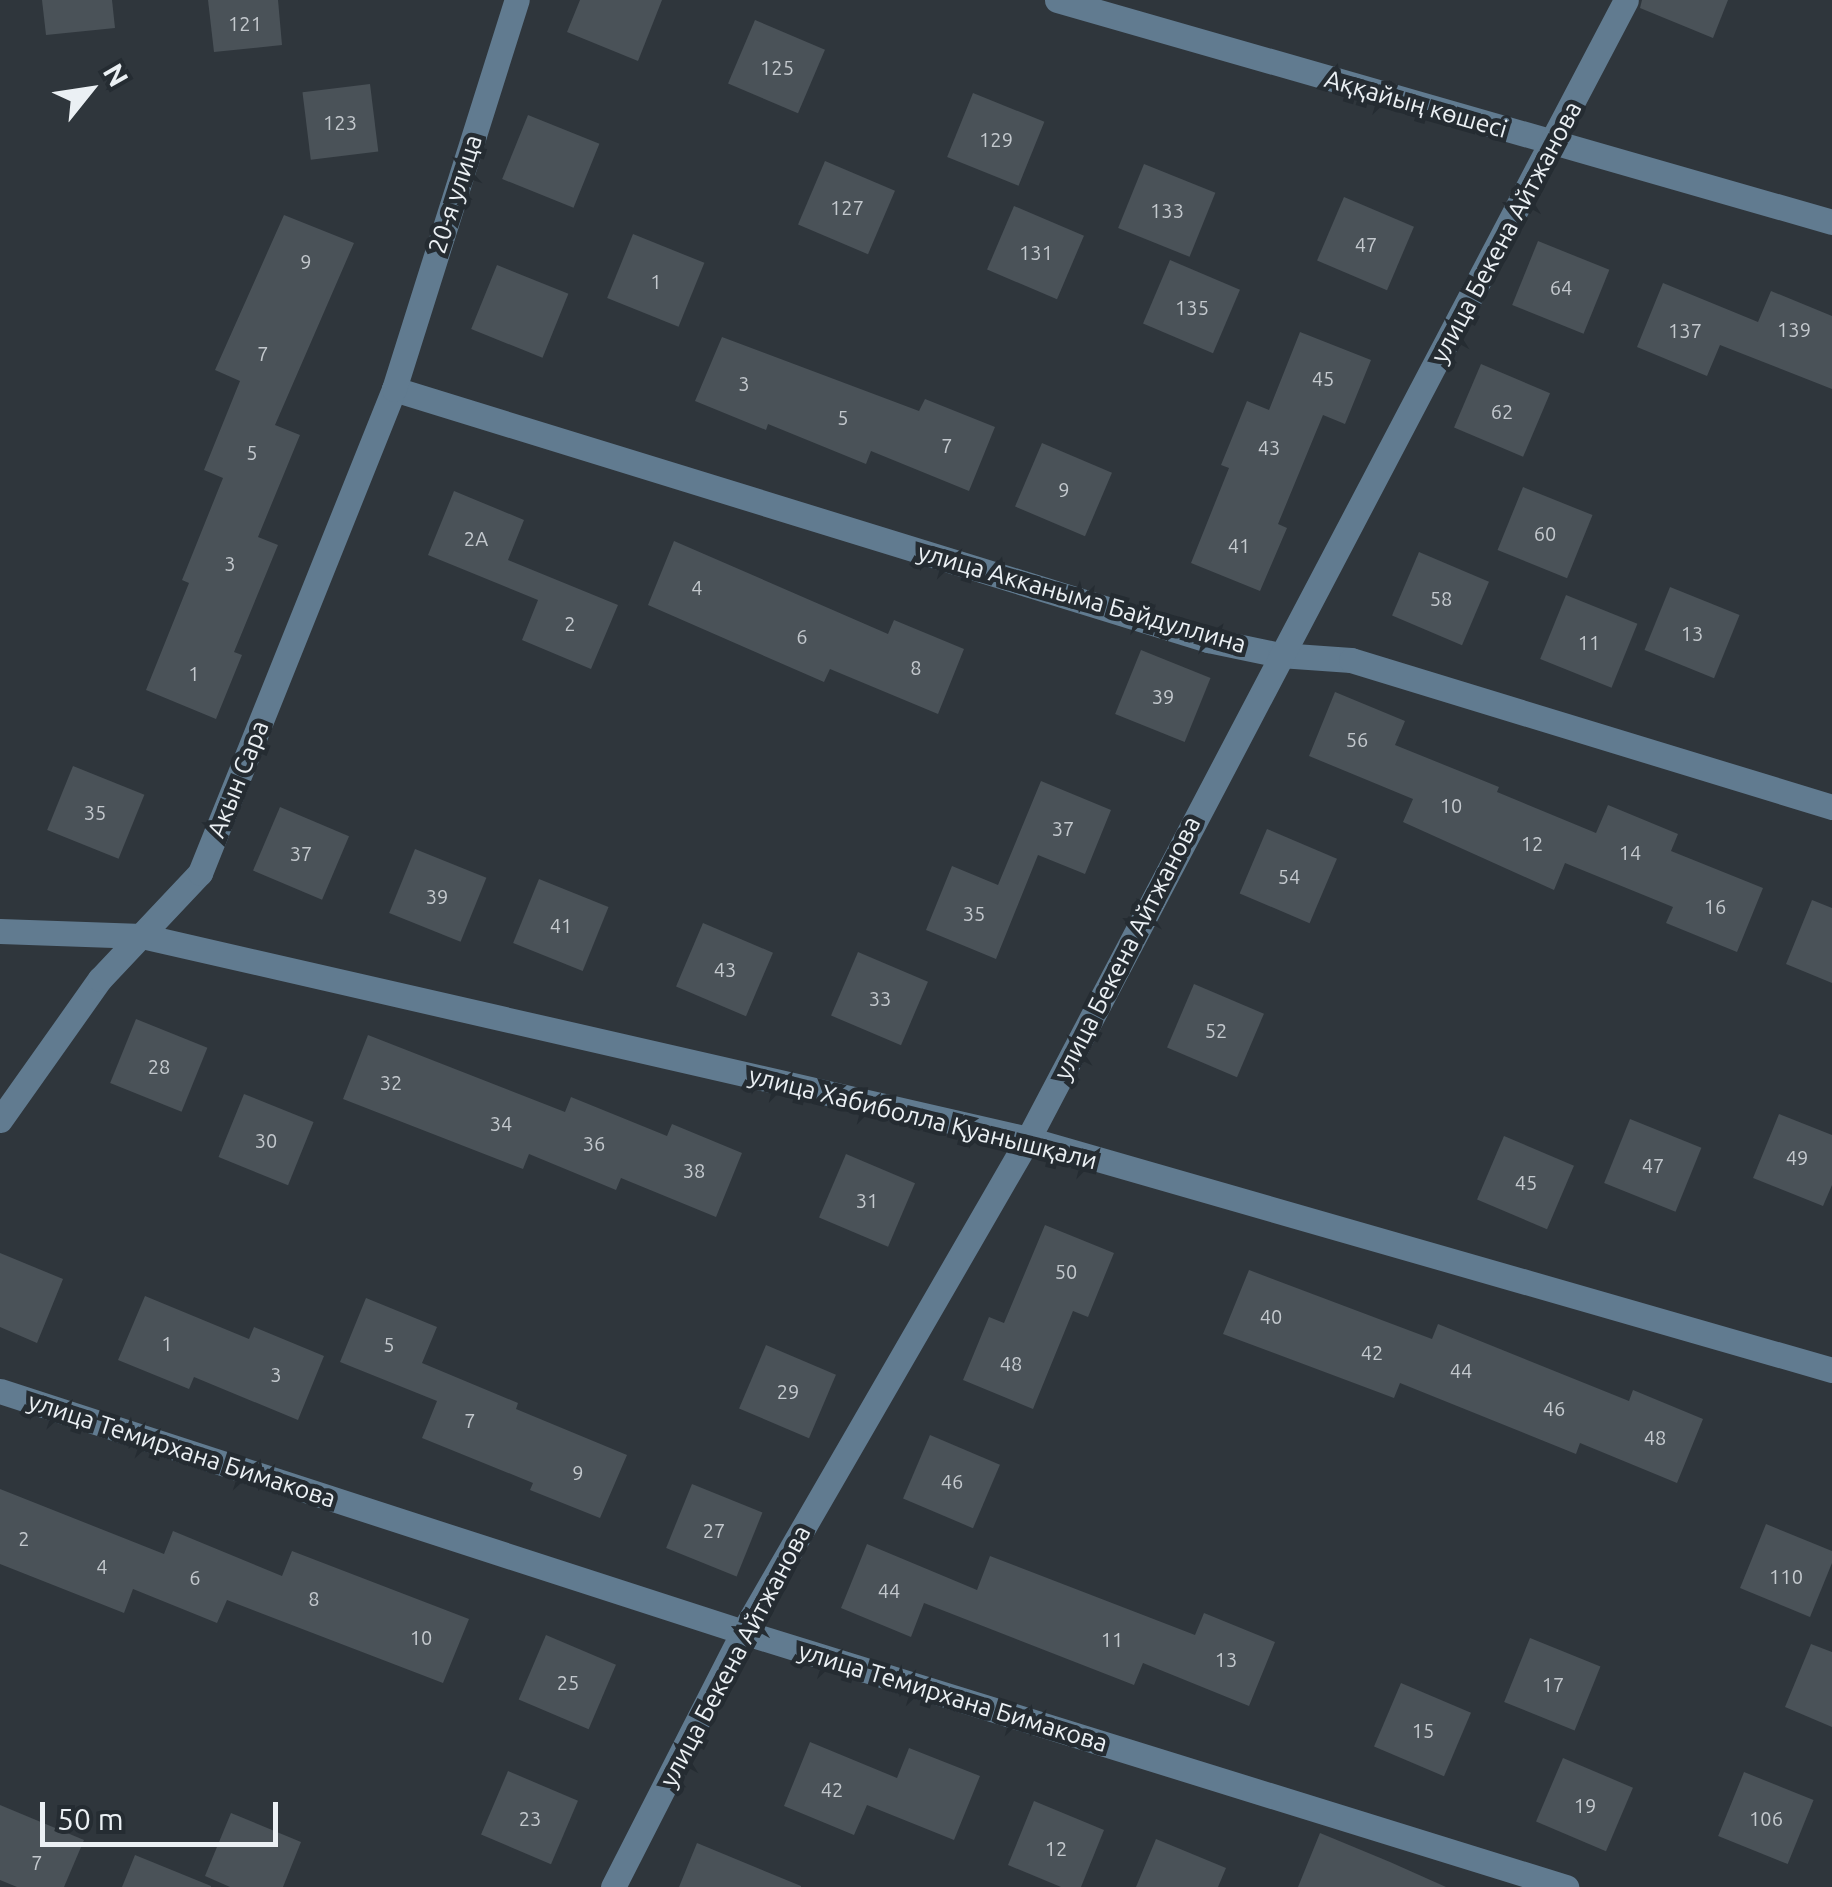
<!DOCTYPE html>
<meta charset="utf-8">
<style>
body{margin:0}
#map{position:relative;width:1832px;height:1887px;overflow:hidden;background:#2f363c;font-family:Ubuntu,sans-serif}
div>[style]{position:absolute}
[style*='--x']{left:calc(var(--x)*1px);top:calc(var(--y)*1px);width:calc(var(--w)*1px);rotate:calc(var(--a)*1deg)}
.building>*{inset:0;background:#4a5258;transform-origin:0 0}
.minor>*{height:25px;margin:-12.5px;padding:0 12.5px;transform-origin:12.5px;border-radius:12.5px;background:#617b90}
span{translate:-50% -50%;white-space:nowrap;text-align:center;line-height:1.15;-webkit-text-stroke:9px #252c32;paint-order:stroke}
.number-label{font-size:20px;color:#c3c8cd}
.number-label span{-webkit-text-stroke-width:0}
.street-label{font-size:25px;color:#ebf0f4}
.north{position:absolute;left:40px;top:40px;width:100px;height:100px;-webkit-text-stroke:8px #252c32;paint-order:stroke;rotate:60deg;font-size:28px;font-weight:700;line-height:40px;text-align:center;color:#ebf0f4}
.north::after{content:'';display:block;margin:auto;width:35px;height:45px;background:#ebf0f4;clip-path:polygon(50% 0,100% 100%,50% 72%,0 100%)}
.scale{position:absolute;left:40px;top:1802px;width:238px;height:45px;box-sizing:border-box;border:5px solid #ebf0f4;border-top:0;padding-left:12px;font-size:30px;line-height:35px;white-space:nowrap;color:#ebf0f4;-webkit-text-stroke:8px #252c32;paint-order:stroke}
</style>
<div id="map">
<div class="building">
<i style="clip-path:polygon(42px 0,112px 0,115px 28px,46px 35px)"></i>
<i style="clip-path:polygon(208px 0,278px 0,282px 45px,214px 52px)"></i>
<i style="clip-path:polygon(580px 0,662px 0,638px 61px,567px 32px)"></i>
<i style="clip-path:polygon(1642px 0,1728px 0,1713px 38px,1640px 8px)"></i>
<i style="left:755px;top:20px;width:76px;height:69px;rotate:23deg"></i>
<i style="left:370px;top:84px;width:68px;height:68px;rotate:83deg"></i>
<i style="left:973px;top:93px;width:77px;height:69px;rotate:22deg"></i>
<i style="left:528px;top:115px;width:77px;height:69px;rotate:22deg"></i>
<i style="left:825px;top:161px;width:76px;height:69px;rotate:23deg"></i>
<i style="left:1144px;top:164px;width:77px;height:69px;rotate:22deg"></i>
<i style="left:1344px;top:197px;width:76px;height:69px;rotate:23deg"></i>
<i style="left:1014px;top:206px;width:76px;height:69px;rotate:23deg"></i>
<i style="clip-path:polygon(284px 215px,354px 243px,275px 425px,300px 435px,258px 537px,278px 545px,234px 652px,242px 655px,216px 719px,146px 690px,189px 583px,182px 580px,223px 478px,204px 470px,240px 381px,215px 370px)"></i>
<i style="left:633px;top:234px;width:77px;height:69px;rotate:22deg"></i>
<i style="left:1538px;top:241px;width:77px;height:69px;rotate:22deg"></i>
<i style="left:1170px;top:260px;width:76px;height:69px;rotate:23deg"></i>
<i style="left:497px;top:265px;width:77px;height:69px;rotate:22deg"></i>
<i style="clip-path:polygon(1663px 283px,1758px 322px,1771px 291px,1832px 316px,1832px 389px,1720px 345px,1707px 376px,1637px 347px)"></i>
<i style="clip-path:polygon(1300px 332px,1371px 360px,1345px 424px,1323px 415px,1278px 524px,1287px 528px,1260px 591px,1191px 563px,1229px 468px,1221px 465px,1247px 401px,1269px 410px)"></i>
<i style="clip-path:polygon(722px 337px,919px 411px,925px 399px,995px 427px,969px 491px,871px 451px,866px 464px,768px 424px,766px 430px,695px 401px)"></i>
<i style="left:1481px;top:364px;width:75px;height:69px;rotate:23deg"></i>
<i style="left:1042px;top:443px;width:76px;height:69px;rotate:23deg"></i>
<i style="left:1523px;top:487px;width:75px;height:68px;rotate:22deg"></i>
<i style="clip-path:polygon(454px 491px,524px 520px,508px 560px,618px 605px,591px 669px,522px 640px,538px 600px,428px 555px)"></i>
<i style="clip-path:polygon(674px 541px,888px 634px,894px 620px,964px 649px,938px 714px,830px 669px,824px 682px,648px 605px)"></i>
<i style="left:1419px;top:552px;width:76px;height:69px;rotate:23deg"></i>
<i style="left:1670px;top:587px;width:75px;height:68px;rotate:22deg"></i>
<i style="left:1566px;top:595px;width:77px;height:69px;rotate:22deg"></i>
<i style="left:1141px;top:650px;width:75px;height:69px;rotate:22deg"></i>
<i style="clip-path:polygon(1335px 692px,1405px 721px,1395px 745px,1499px 787px,1497px 792px,1596px 833px,1608px 805px,1678px 834px,1671px 851px,1763px 888px,1737px 952px,1666px 923px,1673px 907px,1565px 863px,1554px 890px,1403px 822px,1413px 799px,1309px 756px)"></i>
<i style="left:73px;top:766px;width:77px;height:69px;rotate:22deg"></i>
<i style="clip-path:polygon(1041px 781px,1111px 810px,1085px 874px,1038px 855px,996px 959px,926px 930px,952px 866px,998px 885px)"></i>
<i style="left:280px;top:807px;width:75px;height:69px;rotate:23deg"></i>
<i style="left:1267px;top:829px;width:76px;height:70px;rotate:23deg"></i>
<i style="left:415px;top:849px;width:77px;height:69px;rotate:22deg"></i>
<i style="left:539px;top:879px;width:75px;height:69px;rotate:22deg"></i>
<i style="clip-path:polygon(1812px 900px,1832px 908px,1832px 983px,1786px 964px)"></i>
<i style="left:703px;top:923px;width:76px;height:69px;rotate:23deg"></i>
<i style="left:858px;top:952px;width:76px;height:69px;rotate:23deg"></i>
<i style="left:1194px;top:984px;width:76px;height:69px;rotate:23deg"></i>
<i style="left:136px;top:1019px;width:77px;height:69px;rotate:22deg"></i>
<i style="clip-path:polygon(368px 1035px,565px 1112px,571px 1097px,667px 1136px,672px 1124px,742px 1153px,716px 1217px,621px 1178px,616px 1190px,529px 1154px,523px 1169px,343px 1099px)"></i>
<i style="left:244px;top:1094px;width:75px;height:68px;rotate:22deg"></i>
<i style="clip-path:polygon(1779px 1114px,1832px 1135px,1832px 1185px,1823px 1206px,1753px 1178px)"></i>
<i style="left:1630px;top:1119px;width:77px;height:69px;rotate:22deg"></i>
<i style="left:1504px;top:1136px;width:76px;height:69px;rotate:23deg"></i>
<i style="left:846px;top:1154px;width:75px;height:69px;rotate:23deg"></i>
<i style="clip-path:polygon(1045px 1225px,1114px 1253px,1088px 1317px,1073px 1311px,1033px 1409px,963px 1380px,989px 1317px,1004px 1323px)"></i>
<i style="clip-path:polygon(0 1253px,63px 1279px,37px 1343px,0 1327px)"></i>
<i style="clip-path:polygon(1249px 1270px,1432px 1339px,1438px 1324px,1629px 1401px,1633px 1390px,1703px 1419px,1677px 1483px,1580px 1443px,1576px 1454px,1400px 1383px,1394px 1398px,1223px 1334px)"></i>
<i style="clip-path:polygon(145px 1296px,249px 1339px,254px 1327px,324px 1356px,298px 1420px,194px 1377px,189px 1389px,118px 1360px)"></i>
<i style="clip-path:polygon(366px 1298px,437px 1327px,422px 1363px,518px 1403px,516px 1409px,627px 1455px,600px 1518px,530px 1490px,533px 1483px,422px 1438px,437px 1401px,340px 1362px)"></i>
<i style="left:766px;top:1345px;width:76px;height:69px;rotate:23deg"></i>
<i style="left:930px;top:1435px;width:76px;height:69px;rotate:23deg"></i>
<i style="left:692px;top:1484px;width:76px;height:69px;rotate:22deg"></i>
<i style="clip-path:polygon(0 1489px,164px 1554px,173px 1531px,282px 1576px,292px 1551px,469px 1619px,443px 1683px,227px 1600px,217px 1623px,133px 1589px,124px 1613px,0 1564px)"></i>
<i style="clip-path:polygon(1766px 1524px,1832px 1551px,1832px 1563px,1810px 1617px,1740px 1588px)"></i>
<i style="clip-path:polygon(867px 1544px,977px 1590px,990px 1556px,1195px 1635px,1204px 1613px,1275px 1642px,1249px 1706px,1143px 1663px,1134px 1685px,924px 1603px,911px 1637px,841px 1608px)"></i>
<i style="left:546px;top:1635px;width:76px;height:70px;rotate:23deg"></i>
<i style="left:1530px;top:1638px;width:76px;height:69px;rotate:22deg"></i>
<i style="clip-path:polygon(1811px 1644px,1832px 1652px,1832px 1727px,1785px 1707px)"></i>
<i style="left:1401px;top:1683px;width:76px;height:69px;rotate:23deg"></i>
<i style="clip-path:polygon(810px 1742px,897px 1778px,909px 1748px,980px 1776px,954px 1840px,867px 1805px,854px 1835px,784px 1806px)"></i>
<i style="left:1563px;top:1758px;width:76px;height:69px;rotate:23deg"></i>
<i style="left:508px;top:1771px;width:76px;height:69px;rotate:23deg"></i>
<i style="left:1744px;top:1772px;width:75px;height:69px;rotate:22deg"></i>
<i style="clip-path:polygon(1034px 1801px,1104px 1830px,1081px 1887px,1061px 1887px,1008px 1865px)"></i>
<i style="clip-path:polygon(0 1805px,84px 1840px,64px 1887px,17px 1887px,0 1880px)"></i>
<i style="clip-path:polygon(231px 1813px,301px 1842px,283px 1887px,230px 1887px,205px 1876px)"></i>
<i style="clip-path:polygon(1320px 1833px,1390px 1862px,1446px 1887px,1298px 1887px)"></i>
<i style="clip-path:polygon(1156px 1839px,1226px 1868px,1218px 1887px,1136px 1887px)"></i>
<i style="clip-path:polygon(697px 1843px,801px 1886px,801px 1887px,679px 1887px)"></i>
<i style="clip-path:polygon(135px 1855px,211px 1886px,211px 1887px,122px 1887px)"></i>
</div>
<div class="minor">
<i style="--x:1057;--y:0;--w:806;--a:15.98"></i>
<i style="--x:394;--y:389;--w:852;--a:17.14"></i>
<i style="--x:1208;--y:640;--w:74;--a:11.8"></i>
<i style="--x:1280;--y:655;--w:71;--a:4"></i>
<i style="--x:1351;--y:660;--w:503;--a:16.99"></i>
<i style="--x:0;--y:931;--w:142;--a:2"></i>
<i style="--x:142;--y:936;--w:909;--a:12.9"></i>
<i style="--x:1028;--y:1139;--w:837;--a:16.03"></i>
<i style="--x:0;--y:1120;--w:173;--a:-54.7"></i>
<i style="--x:100;--y:979;--w:146;--a:-46.7"></i>
<i style="--x:200;--y:873;--w:521;--a:-68.16"></i>
<i style="--x:394;--y:389;--w:408;--a:-72.5"></i>
<i style="--x:0;--y:1391;--w:781;--a:17.97"></i>
<i style="--x:743;--y:1632;--w:862;--a:17.22"></i>
<i style="--x:613;--y:1887;--w:286;--a:-63"></i>
<i style="--x:743;--y:1632;--w:569;--a:-59.97"></i>
<i style="--x:1028;--y:1139;--w:1286;--a:-62.3"></i>
</div>
<div class="number-label">
<span style="left:245px;top:23px">121</span>
<span style="left:777px;top:67px">125</span>
<span style="left:340px;top:122px">123</span>
<span style="left:996px;top:139px">129</span>
<span style="left:847px;top:207px">127</span>
<span style="left:1167px;top:210px">133</span>
<span style="left:1366px;top:244px">47</span>
<span style="left:1036px;top:252px">131</span>
<span style="left:306px;top:261px">9</span>
<span style="left:656px;top:281px">1</span>
<span style="left:1561px;top:287px">64</span>
<span style="left:1192px;top:307px">135</span>
<span style="left:1794px;top:329px">139</span>
<span style="left:1685px;top:330px">137</span>
<span style="left:263px;top:353px">7</span>
<span style="left:1323px;top:378px">45</span>
<span style="left:744px;top:383px">3</span>
<span style="left:1502px;top:411px">62</span>
<span style="left:843px;top:417px">5</span>
<span style="left:947px;top:445px">7</span>
<span style="left:1269px;top:447px">43</span>
<span style="left:252px;top:452px">5</span>
<span style="left:1064px;top:489px">9</span>
<span style="left:1545px;top:533px">60</span>
<span style="left:476px;top:538px">2А</span>
<span style="left:1239px;top:545px">41</span>
<span style="left:230px;top:563px">3</span>
<span style="left:697px;top:587px">4</span>
<span style="left:1441px;top:598px">58</span>
<span style="left:570px;top:623px">2</span>
<span style="left:1692px;top:633px">13</span>
<span style="left:802px;top:636px">6</span>
<span style="left:1589px;top:642px">11</span>
<span style="left:916px;top:667px">8</span>
<span style="left:194px;top:673px">1</span>
<span style="left:1163px;top:696px">39</span>
<span style="left:1357px;top:739px">56</span>
<span style="left:1451px;top:805px">10</span>
<span style="left:95px;top:812px">35</span>
<span style="left:1063px;top:828px">37</span>
<span style="left:1532px;top:843px">12</span>
<span style="left:1630px;top:852px">14</span>
<span style="left:301px;top:853px">37</span>
<span style="left:1289px;top:876px">54</span>
<span style="left:437px;top:896px">39</span>
<span style="left:1715px;top:906px">16</span>
<span style="left:974px;top:913px">35</span>
<span style="left:561px;top:925px">41</span>
<span style="left:725px;top:969px">43</span>
<span style="left:880px;top:998px">33</span>
<span style="left:1216px;top:1030px">52</span>
<span style="left:159px;top:1066px">28</span>
<span style="left:391px;top:1082px">32</span>
<span style="left:501px;top:1123px">34</span>
<span style="left:266px;top:1140px">30</span>
<span style="left:594px;top:1143px">36</span>
<span style="left:1797px;top:1157px">49</span>
<span style="left:1653px;top:1165px">47</span>
<span style="left:694px;top:1170px">38</span>
<span style="left:1526px;top:1182px">45</span>
<span style="left:867px;top:1200px">31</span>
<span style="left:1066px;top:1271px">50</span>
<span style="left:1271px;top:1316px">40</span>
<span style="left:167px;top:1343px">1</span>
<span style="left:389px;top:1344px">5</span>
<span style="left:1372px;top:1352px">42</span>
<span style="left:1011px;top:1363px">48</span>
<span style="left:1461px;top:1370px">44</span>
<span style="left:276px;top:1374px">3</span>
<span style="left:788px;top:1391px">29</span>
<span style="left:1554px;top:1408px">46</span>
<span style="left:470px;top:1420px">7</span>
<span style="left:1655px;top:1437px">48</span>
<span style="left:578px;top:1472px">9</span>
<span style="left:952px;top:1481px">46</span>
<span style="left:714px;top:1530px">27</span>
<span style="left:24px;top:1538px">2</span>
<span style="left:102px;top:1566px">4</span>
<span style="left:1786px;top:1576px">110</span>
<span style="left:195px;top:1577px">6</span>
<span style="left:889px;top:1590px">44</span>
<span style="left:314px;top:1598px">8</span>
<span style="left:421px;top:1637px">10</span>
<span style="left:1112px;top:1639px">11</span>
<span style="left:1226px;top:1659px">13</span>
<span style="left:568px;top:1682px">25</span>
<span style="left:1553px;top:1684px">17</span>
<span style="left:1423px;top:1730px">15</span>
<span style="left:832px;top:1789px">42</span>
<span style="left:1585px;top:1805px">19</span>
<span style="left:530px;top:1818px">23</span>
<span style="left:1766px;top:1818px">106</span>
<span style="left:1056px;top:1848px">12</span>
<span style="left:37px;top:1862px">7</span>
</div>
<div class="street-label">
<span style="left:1416px;top:104px;rotate:16deg">Аққайың көшесі</span>
<span style="left:455px;top:194px;rotate:-72deg">20-я улица</span>
<span style="left:1506px;top:232px;rotate:-62deg">улица Бекена Айтжанова</span>
<span style="left:1082px;top:598px;rotate:16deg">улица Акканыма Байдуллина</span>
<span style="left:238px;top:779px;rotate:-68deg">Акын Сара</span>
<span style="left:1127px;top:948px;rotate:-63deg">улица Бекена Айтжанова</span>
<span style="left:923px;top:1118px;rotate:14deg">улица Хабиболла Қуанышқали</span>
<span style="left:182px;top:1450px;rotate:18deg">улица Темирхана Бимакова</span>
<span style="left:735px;top:1656px;rotate:-62deg">улица Бекена Айтжанова</span>
<span style="left:953px;top:1697px;rotate:17deg">улица Темирхана Бимакова</span>
</div>
<div class="north">N</div>
<div class="scale">50 m</div>
</div>
